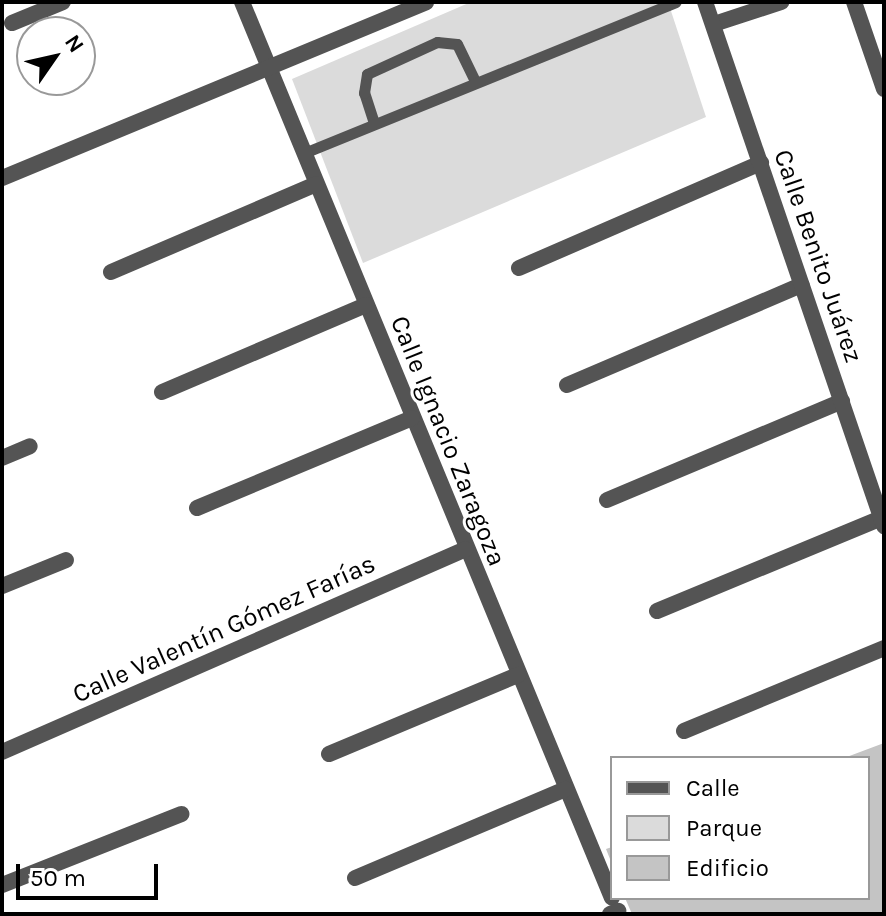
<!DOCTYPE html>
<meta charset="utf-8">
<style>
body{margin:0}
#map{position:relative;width:886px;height:916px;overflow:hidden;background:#fff;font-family:Karla,sans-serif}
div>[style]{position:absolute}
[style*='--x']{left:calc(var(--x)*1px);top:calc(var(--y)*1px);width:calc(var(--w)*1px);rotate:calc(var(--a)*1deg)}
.green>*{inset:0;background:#dbdbdb}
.building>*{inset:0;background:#c4c4c4}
.service>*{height:11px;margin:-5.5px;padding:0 5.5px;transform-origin:5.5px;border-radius:5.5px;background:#545454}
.minor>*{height:16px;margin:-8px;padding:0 8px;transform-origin:8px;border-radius:8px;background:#545454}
.tertiary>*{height:16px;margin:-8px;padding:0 8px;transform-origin:8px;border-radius:8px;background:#545454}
span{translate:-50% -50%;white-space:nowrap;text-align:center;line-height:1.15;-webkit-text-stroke:6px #fff;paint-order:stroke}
.street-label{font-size:26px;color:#000}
.frame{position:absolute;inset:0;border:4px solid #000;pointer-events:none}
.legend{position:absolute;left:610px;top:756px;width:260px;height:144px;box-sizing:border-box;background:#fff;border:2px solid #999;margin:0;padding:10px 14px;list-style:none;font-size:24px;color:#000}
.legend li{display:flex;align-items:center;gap:16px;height:40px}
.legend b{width:40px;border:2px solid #999}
.north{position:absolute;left:16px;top:16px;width:80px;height:80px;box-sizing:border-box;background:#fff;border:2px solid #999;border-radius:50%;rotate:56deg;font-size:22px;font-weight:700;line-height:32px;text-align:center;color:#000}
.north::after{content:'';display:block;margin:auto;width:28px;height:36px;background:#000;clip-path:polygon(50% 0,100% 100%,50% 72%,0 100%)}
.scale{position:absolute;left:16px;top:864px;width:142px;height:36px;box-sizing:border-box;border:4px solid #000;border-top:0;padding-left:10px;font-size:24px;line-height:28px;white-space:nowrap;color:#000;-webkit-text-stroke:6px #fff;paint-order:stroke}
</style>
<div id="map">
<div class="green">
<i style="clip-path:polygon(471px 2px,668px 2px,706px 117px,363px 263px,292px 79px)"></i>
</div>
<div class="building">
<i style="clip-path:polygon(884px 743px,884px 914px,632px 914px,625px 898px,868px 898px,868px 758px,844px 758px)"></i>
<i style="clip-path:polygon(612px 847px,612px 864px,606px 849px)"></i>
</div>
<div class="service">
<i style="--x:374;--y:123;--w:32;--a:-108"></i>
<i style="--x:364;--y:93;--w:19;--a:-81"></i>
<i style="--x:367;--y:74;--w:77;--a:-24.6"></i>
<i style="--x:437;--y:42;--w:20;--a:6"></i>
<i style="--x:457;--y:44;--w:41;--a:64.1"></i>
<i style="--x:304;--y:153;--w:401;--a:-22.1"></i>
</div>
<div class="minor">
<i style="--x:242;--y:2;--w:969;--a:67.56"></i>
<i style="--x:854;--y:2;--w:92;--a:71"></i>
<i style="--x:12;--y:23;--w:55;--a:-22.4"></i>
<i style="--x:714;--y:24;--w:71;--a:-18.2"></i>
<i style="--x:2;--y:178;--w:459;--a:-22.5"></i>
<i style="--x:519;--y:268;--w:264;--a:-23.5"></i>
<i style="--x:111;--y:272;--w:223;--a:-23.2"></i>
<i style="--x:567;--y:385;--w:255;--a:-23.1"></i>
<i style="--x:162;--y:392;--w:222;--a:-23.1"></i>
<i style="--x:2;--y:458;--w:30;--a:-23"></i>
<i style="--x:607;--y:500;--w:255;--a:-22.8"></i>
<i style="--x:197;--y:508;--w:233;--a:-22.7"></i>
<i style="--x:2;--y:586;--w:69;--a:-22.1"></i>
<i style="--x:657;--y:611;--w:243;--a:-22.5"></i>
<i style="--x:684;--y:731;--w:217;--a:-22.5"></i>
<i style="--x:2;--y:752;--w:506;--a:-23.63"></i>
<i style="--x:329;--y:754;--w:205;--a:-22.7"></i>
<i style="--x:355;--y:878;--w:229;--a:-22.9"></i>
<i style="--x:2;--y:885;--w:193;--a:-21.6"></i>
<i style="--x:610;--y:914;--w:9;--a:-21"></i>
</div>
<div class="tertiary">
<i style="--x:705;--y:2;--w:554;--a:71.14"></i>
</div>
<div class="street-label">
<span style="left:818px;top:256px;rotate:71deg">Calle Benito Juárez</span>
<span style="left:448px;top:441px;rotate:68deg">Calle Ignacio Zaragoza</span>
<span style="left:224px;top:629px;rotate:-24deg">Calle Valentín Gómez Farías</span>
</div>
<div class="frame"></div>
<ul class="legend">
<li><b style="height:10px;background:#545454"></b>Calle</li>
<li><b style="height:22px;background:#dbdbdb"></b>Parque</li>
<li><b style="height:22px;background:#c4c4c4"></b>Edificio</li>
</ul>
<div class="north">N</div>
<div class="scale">50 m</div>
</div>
